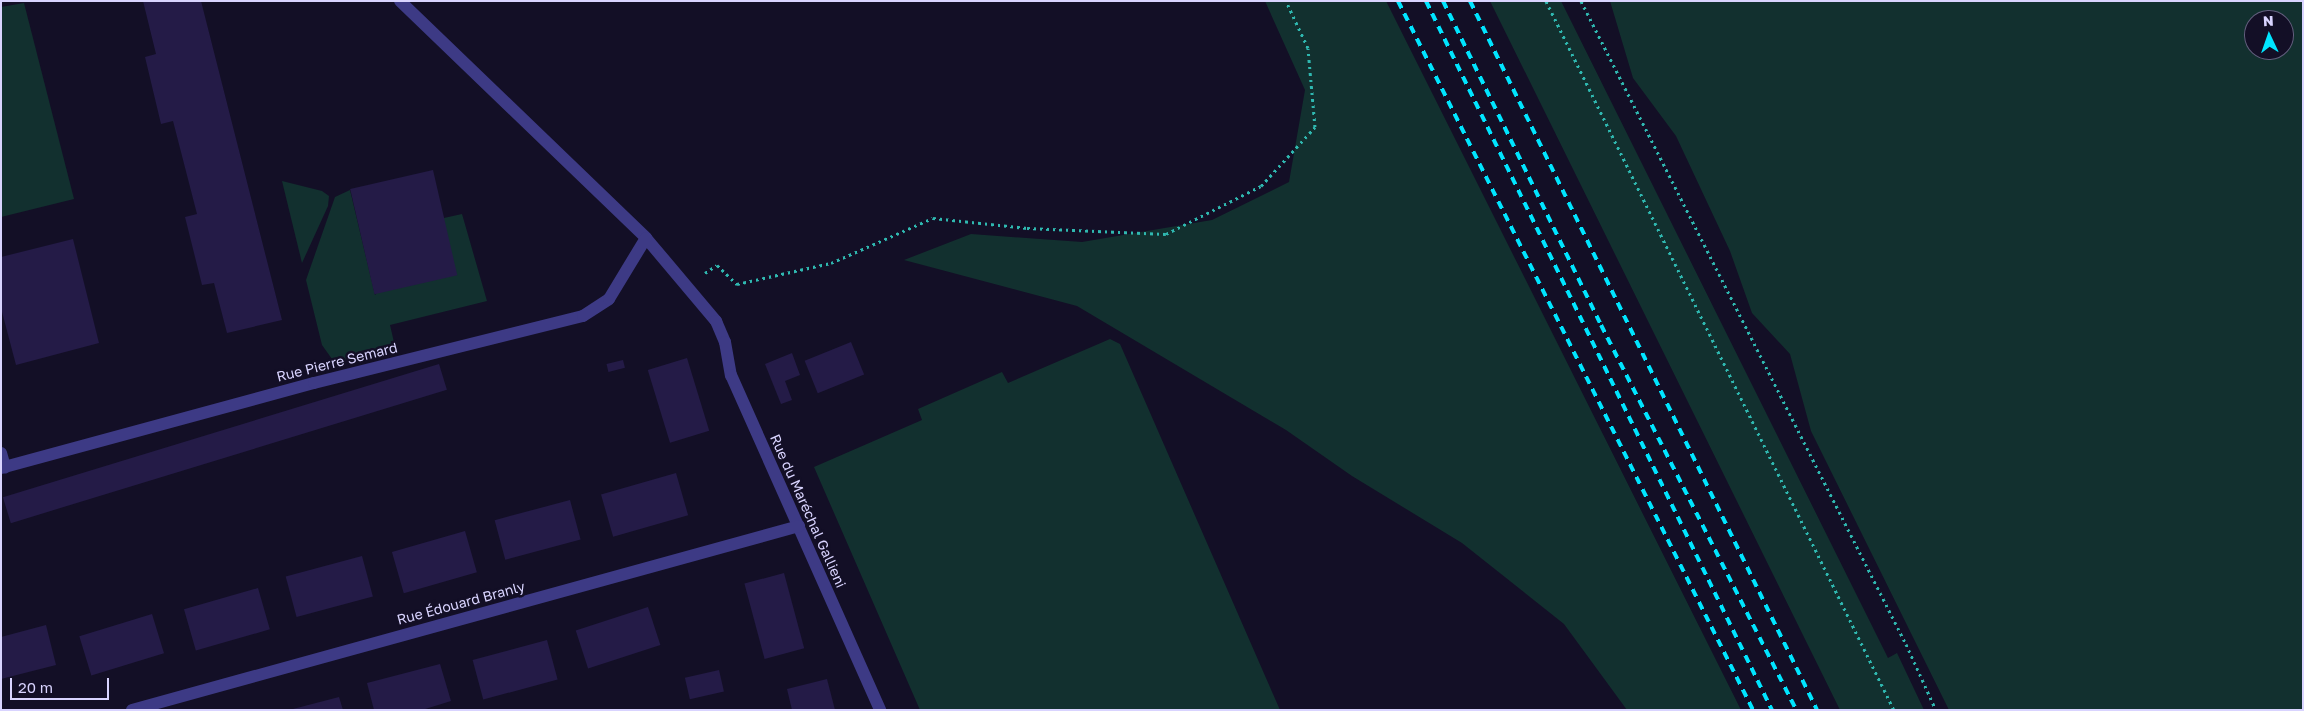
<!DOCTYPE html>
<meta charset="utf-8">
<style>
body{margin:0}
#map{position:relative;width:2304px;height:711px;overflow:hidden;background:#130f26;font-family:"Golos Text",sans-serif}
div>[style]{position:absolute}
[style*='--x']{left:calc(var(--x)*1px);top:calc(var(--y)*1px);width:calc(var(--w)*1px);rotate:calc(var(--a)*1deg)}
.green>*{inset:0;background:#12302f}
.building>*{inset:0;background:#241b47;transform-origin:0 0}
.path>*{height:3px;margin-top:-1.5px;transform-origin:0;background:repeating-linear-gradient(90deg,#2fb8b0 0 2.5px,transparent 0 6.5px)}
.lane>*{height:12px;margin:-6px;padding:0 6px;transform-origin:6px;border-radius:6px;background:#3d3a85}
.street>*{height:12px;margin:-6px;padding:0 6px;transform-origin:6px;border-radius:6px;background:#3d3a85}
.rail>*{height:4px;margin-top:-2px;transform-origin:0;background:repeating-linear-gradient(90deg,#00e5ff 0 8px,transparent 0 14px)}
span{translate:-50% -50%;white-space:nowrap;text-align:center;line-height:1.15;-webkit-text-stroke:5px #130f26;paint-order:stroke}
.street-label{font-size:14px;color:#d9d4ff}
.frame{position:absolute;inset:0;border:2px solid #d9d4ff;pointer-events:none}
.north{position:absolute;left:2244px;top:10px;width:50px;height:50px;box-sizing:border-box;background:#130f26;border:1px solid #625e7d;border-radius:50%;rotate:357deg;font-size:14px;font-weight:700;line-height:20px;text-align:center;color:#d9d4ff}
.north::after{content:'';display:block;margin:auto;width:18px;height:22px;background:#00e5ff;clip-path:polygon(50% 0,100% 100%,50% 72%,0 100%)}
.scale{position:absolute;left:10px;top:678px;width:99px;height:22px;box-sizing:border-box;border:2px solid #d9d4ff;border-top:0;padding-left:6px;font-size:15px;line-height:18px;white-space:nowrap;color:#d9d4ff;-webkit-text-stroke:4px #130f26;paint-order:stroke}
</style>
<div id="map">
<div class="green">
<i style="clip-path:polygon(1265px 1px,1386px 1px,1741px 710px,1627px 710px,1564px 624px,1462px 543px,1352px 476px,1286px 430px,1077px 306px,904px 260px,971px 234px,1082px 242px,1212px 220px,1289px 182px,1305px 90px)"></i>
<i style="clip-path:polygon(1490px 1px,1561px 1px,1888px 658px,1897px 653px,1924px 710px,1840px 710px)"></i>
<i style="clip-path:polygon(evenodd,1610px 1px,2303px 1px,2303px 710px,1949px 710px,1811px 431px,1790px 354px,1752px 313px,1730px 251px,1676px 136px,1633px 78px,1610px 1px,2254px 20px,2284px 20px,2284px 50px,2254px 50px,2254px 20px)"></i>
<i style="clip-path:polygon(24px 3px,74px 199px,1px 217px,1px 7px)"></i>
<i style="clip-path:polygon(282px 181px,322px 191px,329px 196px,328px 206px,302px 263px)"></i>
<i style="clip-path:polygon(350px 190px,375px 295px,444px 218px,462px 214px,487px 301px,390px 325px,396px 351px,346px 361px,332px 359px,322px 345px,306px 280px,335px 197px)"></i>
<i style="clip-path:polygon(1110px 339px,1120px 344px,1280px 710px,920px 710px,814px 467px,922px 420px,918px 409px,1002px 372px,1008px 383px)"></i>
</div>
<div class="building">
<i style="clip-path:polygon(143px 1px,201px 1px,282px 320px,227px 333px,214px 283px,202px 285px,185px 217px,197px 214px,173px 121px,161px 124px,145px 57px,156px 54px)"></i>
<i style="left:433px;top:170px;width:108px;height:85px;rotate:77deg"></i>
<i style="clip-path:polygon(73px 239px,99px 343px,16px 365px,1px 308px,1px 257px)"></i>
<i style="left:851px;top:342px;width:35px;height:50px;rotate:68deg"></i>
<i style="clip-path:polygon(792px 353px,800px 375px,785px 381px,792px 400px,781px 404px,765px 364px)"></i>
<i style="left:687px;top:358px;width:76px;height:41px;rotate:73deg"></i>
<i style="left:623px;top:360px;width:8px;height:17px;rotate:76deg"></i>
<i style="left:439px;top:364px;width:27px;height:456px;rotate:73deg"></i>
<i style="left:676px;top:473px;width:44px;height:78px;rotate:74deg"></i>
<i style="left:570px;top:500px;width:41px;height:78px;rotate:75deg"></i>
<i style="left:465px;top:531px;width:43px;height:76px;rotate:74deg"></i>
<i style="left:362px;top:556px;width:42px;height:79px;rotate:75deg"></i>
<i style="left:784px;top:573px;width:78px;height:41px;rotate:75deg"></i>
<i style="left:258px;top:588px;width:43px;height:77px;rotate:74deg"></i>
<i style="left:648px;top:607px;width:40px;height:76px;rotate:72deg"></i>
<i style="left:152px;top:614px;width:41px;height:76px;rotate:73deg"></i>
<i style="clip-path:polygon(46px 625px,56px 665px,1px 679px,1px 637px)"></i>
<i style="left:547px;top:640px;width:41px;height:77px;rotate:75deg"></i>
<i style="clip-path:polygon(440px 664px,451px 701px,422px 710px,374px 710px,367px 683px)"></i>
<i style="left:719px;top:670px;width:22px;height:35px;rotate:77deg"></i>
<i style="clip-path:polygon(827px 679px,835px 710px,792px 710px,787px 689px)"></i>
<i style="clip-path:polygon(339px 697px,343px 710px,293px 710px,293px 709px)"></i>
</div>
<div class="path">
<i style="--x:1546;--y:1;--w:790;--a:63.86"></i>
<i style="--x:1581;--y:1;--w:720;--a:63.19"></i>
<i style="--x:1906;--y:644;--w:72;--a:65.6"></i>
<i style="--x:705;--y:273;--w:14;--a:-34"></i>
<i style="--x:717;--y:265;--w:28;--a:44"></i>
<i style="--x:737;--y:284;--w:96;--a:-12.6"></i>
<i style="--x:831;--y:263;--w:111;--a:-23.8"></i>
<i style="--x:933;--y:218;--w:95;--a:6.1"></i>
<i style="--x:1027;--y:228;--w:139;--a:2.5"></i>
<i style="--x:1166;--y:234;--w:106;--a:-26.8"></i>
<i style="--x:1261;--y:186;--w:80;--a:-47.5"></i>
<i style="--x:1315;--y:127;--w:79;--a:-95.1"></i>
<i style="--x:1308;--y:48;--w:52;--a:-115.1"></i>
</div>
<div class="lane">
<i style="--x:1;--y:453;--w:15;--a:74"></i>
</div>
<div class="street">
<i style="--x:400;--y:1;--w:342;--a:43.9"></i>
<i style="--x:646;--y:238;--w:109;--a:49.9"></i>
<i style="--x:716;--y:321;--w:23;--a:67"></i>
<i style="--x:725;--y:342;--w:34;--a:80"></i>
<i style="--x:731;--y:375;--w:367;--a:66"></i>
<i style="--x:1;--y:468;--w:324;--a:-15.2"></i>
<i style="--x:314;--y:383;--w:277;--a:-14"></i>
<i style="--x:583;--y:316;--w:31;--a:-33"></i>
<i style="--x:609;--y:299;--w:71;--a:-58.8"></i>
<i style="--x:132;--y:710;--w:692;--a:-15.42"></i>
</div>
<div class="rail">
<i style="--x:1398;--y:1;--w:793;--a:63.4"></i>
<i style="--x:1426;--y:1;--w:789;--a:63.99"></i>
<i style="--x:1443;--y:1;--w:360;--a:64"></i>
<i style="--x:1601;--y:325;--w:432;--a:63.1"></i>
<i style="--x:1470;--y:1;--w:789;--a:63.92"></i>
</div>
<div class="street-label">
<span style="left:337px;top:362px;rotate:-14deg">Rue Pierre Semard</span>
<span style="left:808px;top:511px;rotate:66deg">Rue du Maréchal Gallieni</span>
<span style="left:461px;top:603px;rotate:-15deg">Rue Édouard Branly</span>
</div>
<div class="frame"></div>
<div class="north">N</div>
<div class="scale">20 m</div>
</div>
